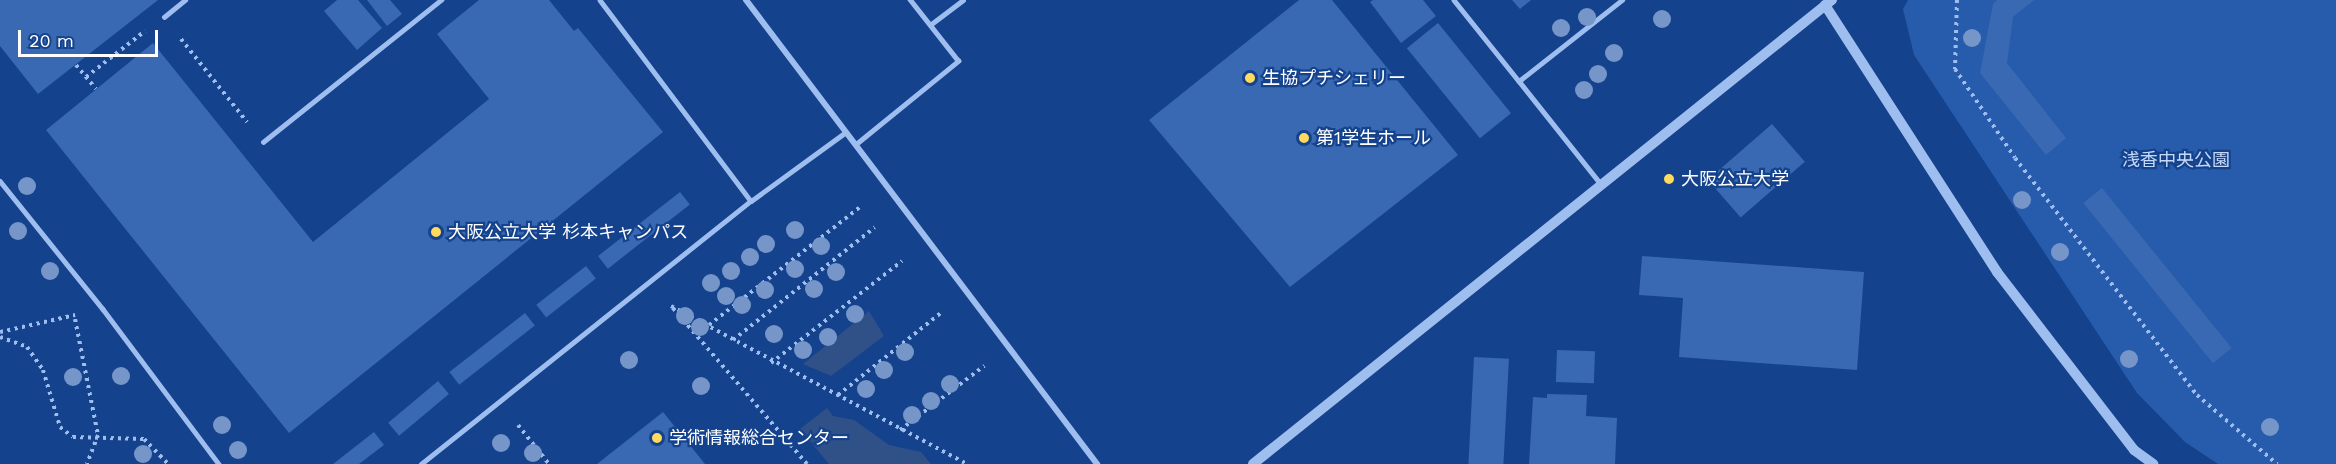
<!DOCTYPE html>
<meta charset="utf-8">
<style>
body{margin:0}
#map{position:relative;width:2336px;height:464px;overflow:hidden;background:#15428c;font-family:"Work Sans","Noto Sans JP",sans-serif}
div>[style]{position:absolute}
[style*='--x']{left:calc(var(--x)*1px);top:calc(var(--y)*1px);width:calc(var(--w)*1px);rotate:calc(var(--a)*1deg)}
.green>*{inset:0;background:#275bab}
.water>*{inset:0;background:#305188}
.building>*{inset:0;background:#3969b3;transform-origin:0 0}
.path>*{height:4px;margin-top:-2px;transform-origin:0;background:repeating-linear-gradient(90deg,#9fbef0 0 3px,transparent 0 7.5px)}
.service>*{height:4.5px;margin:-2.25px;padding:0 2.25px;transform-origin:2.25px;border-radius:2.25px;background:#9fbef0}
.minor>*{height:6px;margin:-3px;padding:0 3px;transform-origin:3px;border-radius:3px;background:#9fbef0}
.tertiary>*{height:10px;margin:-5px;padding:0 5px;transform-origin:5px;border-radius:5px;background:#9fbef0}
.trees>*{width:18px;height:18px;margin:-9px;border-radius:50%;background:#7696c9}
.dots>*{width:16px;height:16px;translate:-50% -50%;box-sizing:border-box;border:3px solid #15428c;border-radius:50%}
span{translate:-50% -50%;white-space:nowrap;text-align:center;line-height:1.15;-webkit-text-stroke:4.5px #15428c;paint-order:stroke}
.poi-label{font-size:18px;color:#fff}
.left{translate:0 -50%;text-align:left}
.park-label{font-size:18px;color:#c5dafb}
.scale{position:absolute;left:18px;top:30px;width:140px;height:27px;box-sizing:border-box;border:3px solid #fff;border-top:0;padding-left:8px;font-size:18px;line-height:21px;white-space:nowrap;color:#fff;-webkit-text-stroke:4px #15428c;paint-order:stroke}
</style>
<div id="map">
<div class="green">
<i style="clip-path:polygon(1908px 0,2336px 0,2336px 464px,2218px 464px,2185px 442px,2137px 393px,1914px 55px,1903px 9px)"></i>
</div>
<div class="water">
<i style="clip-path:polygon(869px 311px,884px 336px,831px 376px,803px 364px)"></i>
<i style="clip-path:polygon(827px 408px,833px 416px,854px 420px,889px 445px,921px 452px,931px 464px,829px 464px,800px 429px)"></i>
</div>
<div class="building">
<i style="clip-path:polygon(0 0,158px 0,38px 94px,0 46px)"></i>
<i style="clip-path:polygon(337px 0,358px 0,382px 28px,357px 50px,324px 11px)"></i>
<i style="clip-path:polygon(367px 0,390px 0,402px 14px,387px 26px)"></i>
<i style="clip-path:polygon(479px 0,549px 0,574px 31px,578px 28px,663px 132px,289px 433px,46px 130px,153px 43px,313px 242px,489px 99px,437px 34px)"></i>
<i style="clip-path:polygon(1299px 0,1332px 0,1458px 155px,1290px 287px,1149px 120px)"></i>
<i style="clip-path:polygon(1373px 0,1423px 0,1436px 16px,1401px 43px,1370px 2px)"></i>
<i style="clip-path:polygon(1512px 0,1531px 0,1520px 9px)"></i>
<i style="clip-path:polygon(1997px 0,2034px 0,2013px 17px,2007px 63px,2066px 138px,2046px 155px,1980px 73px,1993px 4px)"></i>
<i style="left:1438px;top:23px;width:116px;height:40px;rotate:51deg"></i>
<i style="left:1772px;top:124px;width:50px;height:85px;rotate:49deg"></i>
<i style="left:2102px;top:188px;width:206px;height:24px;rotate:51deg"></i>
<i style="left:680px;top:192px;width:16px;height:104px;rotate:52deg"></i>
<i style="clip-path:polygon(1642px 256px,1864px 272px,1857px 370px,1679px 357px,1683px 298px,1639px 295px)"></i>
<i style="left:586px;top:266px;width:16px;height:63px;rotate:52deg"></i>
<i style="left:525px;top:313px;width:16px;height:96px;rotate:52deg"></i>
<i style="left:1557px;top:350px;width:38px;height:32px;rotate:2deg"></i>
<i style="left:1474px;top:357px;width:35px;height:107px;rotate:3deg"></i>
<i style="left:438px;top:381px;width:17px;height:65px;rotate:50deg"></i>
<i style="clip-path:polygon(1547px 394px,1587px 395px,1586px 416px,1617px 418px,1615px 464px,1529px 464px,1533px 397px,1547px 398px)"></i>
<i style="clip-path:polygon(663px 412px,705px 464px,597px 464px)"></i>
<i style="clip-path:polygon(374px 432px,384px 445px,359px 464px,333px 464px)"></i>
</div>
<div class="path">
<i style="--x:1957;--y:0;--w:69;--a:91.7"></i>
<i style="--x:1955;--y:69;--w:107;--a:56"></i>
<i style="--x:2015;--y:158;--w:299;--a:52.5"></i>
<i style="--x:2197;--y:395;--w:106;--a:40.8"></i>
<i style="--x:181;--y:39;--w:106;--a:51.5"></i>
<i style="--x:76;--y:65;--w:31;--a:50"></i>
<i style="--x:86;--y:77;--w:75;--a:-37.9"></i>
<i style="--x:75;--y:319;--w:118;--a:78.8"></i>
<i style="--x:98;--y:435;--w:31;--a:111"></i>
<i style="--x:709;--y:325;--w:192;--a:-38"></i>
<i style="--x:0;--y:332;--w:77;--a:-12.8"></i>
<i style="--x:0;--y:337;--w:29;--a:20"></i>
<i style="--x:27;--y:347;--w:28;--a:55"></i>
<i style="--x:43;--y:370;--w:59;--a:73.4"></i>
<i style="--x:60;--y:427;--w:16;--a:38"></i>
<i style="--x:73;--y:437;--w:71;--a:1.6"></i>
<i style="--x:144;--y:439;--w:35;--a:46"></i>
<i style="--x:733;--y:340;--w:181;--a:-38.5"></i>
<i style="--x:771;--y:363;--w:166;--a:-37.9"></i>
<i style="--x:838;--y:395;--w:133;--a:-38.6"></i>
<i style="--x:518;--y:425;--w:50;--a:51.5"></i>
<i style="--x:900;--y:430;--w:106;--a:-37.3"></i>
<i style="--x:807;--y:464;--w:208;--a:-130.7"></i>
<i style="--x:671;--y:306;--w:336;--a:28.1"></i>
</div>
<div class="service">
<i style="--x:600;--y:0;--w:251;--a:53.1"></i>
<i style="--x:1454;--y:0;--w:104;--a:51.3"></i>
<i style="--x:1519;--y:81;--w:131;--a:-38.2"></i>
<i style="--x:164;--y:17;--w:27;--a:-39"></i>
<i style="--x:930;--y:25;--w:41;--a:-37.1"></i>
<i style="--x:1519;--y:81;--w:132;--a:51.5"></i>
<i style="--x:263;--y:142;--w:228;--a:-38.6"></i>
<i style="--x:856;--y:144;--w:132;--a:-39.1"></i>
<i style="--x:958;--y:61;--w:78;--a:-128.2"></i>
<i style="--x:0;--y:181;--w:164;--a:51.2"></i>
<i style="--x:103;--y:309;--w:194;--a:53.2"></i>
<i style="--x:421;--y:464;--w:422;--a:-38.6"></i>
<i style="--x:751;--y:201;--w:117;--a:-36"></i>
</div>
<div class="minor">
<i style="--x:746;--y:0;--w:582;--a:52.89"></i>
</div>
<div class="tertiary">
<i style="--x:1825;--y:5;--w:318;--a:57.2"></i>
<i style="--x:1997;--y:272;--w:225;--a:52.4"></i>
<i style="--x:2134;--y:450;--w:24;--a:36"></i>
<i style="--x:1253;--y:464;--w:742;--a:-38.71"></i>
</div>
<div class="trees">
<i style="left:1587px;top:17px"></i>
<i style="left:1662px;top:19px"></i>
<i style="left:1561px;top:28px"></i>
<i style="left:1972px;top:38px"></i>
<i style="left:1614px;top:53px"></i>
<i style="left:1598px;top:74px"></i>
<i style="left:1584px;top:90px"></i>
<i style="left:27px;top:186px"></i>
<i style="left:2022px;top:200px"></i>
<i style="left:795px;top:230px"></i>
<i style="left:18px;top:231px"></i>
<i style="left:766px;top:244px"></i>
<i style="left:821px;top:246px"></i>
<i style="left:2060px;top:252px"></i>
<i style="left:750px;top:257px"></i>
<i style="left:795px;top:269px"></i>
<i style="left:50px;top:271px"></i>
<i style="left:731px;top:271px"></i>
<i style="left:836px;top:272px"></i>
<i style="left:711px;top:283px"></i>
<i style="left:814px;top:289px"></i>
<i style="left:765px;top:290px"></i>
<i style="left:726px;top:296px"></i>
<i style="left:742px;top:305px"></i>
<i style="left:855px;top:314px"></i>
<i style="left:685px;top:316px"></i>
<i style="left:700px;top:327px"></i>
<i style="left:774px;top:334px"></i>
<i style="left:828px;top:337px"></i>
<i style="left:803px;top:350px"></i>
<i style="left:905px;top:352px"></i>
<i style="left:2129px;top:359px"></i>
<i style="left:629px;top:360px"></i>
<i style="left:884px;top:370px"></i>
<i style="left:121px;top:376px"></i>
<i style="left:73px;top:377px"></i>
<i style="left:950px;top:384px"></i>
<i style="left:701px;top:386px"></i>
<i style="left:866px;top:389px"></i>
<i style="left:931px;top:401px"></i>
<i style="left:912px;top:415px"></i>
<i style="left:222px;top:425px"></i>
<i style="left:2270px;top:427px"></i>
<i style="left:501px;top:443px"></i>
<i style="left:238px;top:450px"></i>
<i style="left:533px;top:453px"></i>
<i style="left:143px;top:454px"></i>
</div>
<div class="dots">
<i style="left:1250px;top:78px;background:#ffda5e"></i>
<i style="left:1304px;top:138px;background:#ffda5e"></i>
<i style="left:1669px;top:179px;background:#ffda5e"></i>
<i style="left:436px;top:232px;background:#ffda5e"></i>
<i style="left:657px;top:438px;background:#ffda5e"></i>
</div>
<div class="poi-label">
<span class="left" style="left:1262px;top:78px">生協プチシェリー</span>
<span class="left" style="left:1316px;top:138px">第1学生ホール</span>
<span class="left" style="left:1681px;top:179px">大阪公立大学</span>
<span class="left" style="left:448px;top:232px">大阪公立大学 杉本キャンパス</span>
<span class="left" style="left:669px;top:438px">学術情報総合センター</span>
</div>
<div class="park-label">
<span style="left:2176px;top:160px">浅香中央公園</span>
</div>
<div class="scale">20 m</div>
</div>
